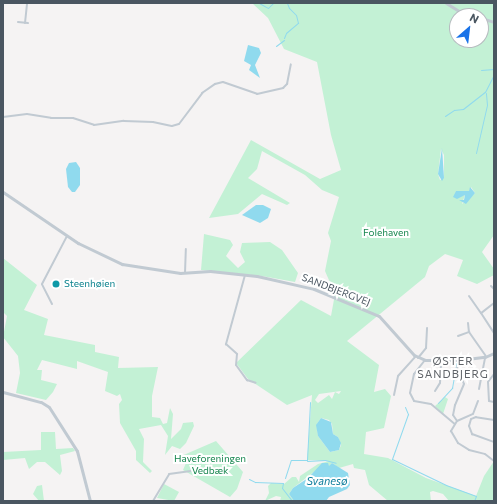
<!DOCTYPE html>
<meta charset="utf-8">
<style>
body{margin:0}
#map{position:relative;width:497px;height:504px;overflow:hidden;background:#f5f3f3;font-family:Commissioner,sans-serif}
div>[style]{position:absolute}
[style*='--x']{left:calc(var(--x)*1px);top:calc(var(--y)*1px);width:calc(var(--w)*1px);rotate:calc(var(--a)*1deg)}
.green>*{inset:0;background:#c3f1d5}
.water>*{inset:0;background:#90daee}
.stream>*{height:1px;margin:-0.5px;padding:0 0.5px;transform-origin:0.5px;border-radius:0.5px;background:#90daee}
.minor>*{height:2px;margin:-1px;padding:0 1px;transform-origin:1px;border-radius:1px;background:#c1cad2}
.tertiary>*{height:3px;margin:-1.5px;padding:0 1.5px;transform-origin:1.5px;border-radius:1.5px;background:#c1cad2}
.dots>*{width:11px;height:11px;translate:-50% -50%;box-sizing:border-box;border:2px solid #fff;border-radius:50%}
span{translate:-50% -50%;white-space:nowrap;text-align:center;line-height:1.15;-webkit-text-stroke:4px #fff;paint-order:stroke}
.park-label{font-size:10px;color:#17864f}
.culture-label{font-size:10px;color:#0d838f}
.left{translate:0 -50%;text-align:left}
.street-label{font-size:10px;color:#4a5661}
.neighbourhood-label{font-size:11px;color:#5f6368;letter-spacing:1px}
.water-label{font-size:11px;color:#0c7c9b;font-style:italic}
.frame{position:absolute;inset:0;border:4px solid #4a5661;pointer-events:none}
.north{position:absolute;left:449px;top:8px;width:40px;height:40px;box-sizing:border-box;background:#fff;border:1px solid #b7bbc0;border-radius:50%;rotate:28deg;font-size:11px;font-weight:700;line-height:16px;text-align:center;color:#4a5661}
.north::after{content:'';display:block;margin:auto;width:14px;height:18px;background:#1a73e8;clip-path:polygon(50% 0,100% 100%,50% 72%,0 100%)}
</style>
<div id="map">
<div class="green">
<i style="clip-path:polygon(evenodd,252px 3px,494px 3px,494px 235px,482px 252px,494px 269px,494px 275px,477px 284px,457px 276px,463px 260px,445px 254px,429px 266px,425px 277px,347px 341px,379px 365px,374px 392px,385px 389px,391px 396px,384px 428px,366px 432px,364px 454px,388px 458px,426px 478px,476px 496px,484px 476px,494px 461px,494px 501px,449px 501px,443px 494px,433px 491px,430px 492px,431px 501px,388px 501px,369px 485px,365px 470px,354px 468px,353px 464px,339px 468px,332px 463px,329px 467px,327px 463px,319px 468px,293px 488px,289px 494px,294px 501px,280px 501px,281px 497px,276px 496px,265px 501px,269px 493px,268px 486px,271px 483px,284px 484px,292px 477px,296px 477px,299px 482px,300px 476px,318px 464px,329px 461px,307px 460px,312px 395px,287px 405px,248px 379px,236px 363px,301px 300px,331px 316px,335px 294px,325px 271px,331px 241px,328px 233px,339px 197px,322px 190px,305px 175px,262px 151px,257px 169px,248px 178px,290px 203px,287px 205px,262px 194px,238px 214px,209px 218px,251px 140px,320px 179px,341px 170px,331px 135px,317px 62px,284px 49px,268px 18px,252px 3px,457px 16px,481px 16px,481px 40px,457px 40px,457px 16px,252px 3px,441px 149px,444px 155px,444px 178px,440px 180px,438px 174px,441px 149px,252px 3px,471px 187px,475px 193px,462px 204px,465px 195px,455px 197px,456px 191px,469px 191px,471px 187px,252px 3px,341px 391px,339px 394px,335px 392px,332px 399px,329px 395px,318px 403px,315px 400px,319px 394px,341px 391px,252px 3px,321px 418px,329px 420px,332px 424px,333px 434px,338px 437px,341px 445px,339px 450px,330px 452px,318px 436px,317px 424px,321px 418px)"></i>
<i style="clip-path:polygon(204px 234px,230px 240px,233px 245px,226px 256px,238px 268px,245px 262px,240px 252px,242px 243px,270px 242px,282px 250px,298px 273px,295px 282px,262px 276px,201px 270px)"></i>
<i style="clip-path:polygon(3px 258px,37px 285px,24px 310px,48px 319px,44px 335px,95px 345px,95px 352px,119px 357px,118px 368px,158px 367px,152px 396px,152px 417px,160px 418px,163px 424px,167px 423px,170px 408px,173px 414px,171px 439px,181px 429px,183px 423px,193px 422px,194px 426px,186px 443px,180px 449px,172px 446px,165px 455px,168px 436px,161px 425px,139px 429px,144px 439px,143px 462px,152px 471px,150px 473px,136px 460px,136px 451px,120px 423px,119px 404px,122px 400px,120px 394px,117px 396px,105px 391px,108px 372px,77px 361px,77px 369px,42px 360px,37px 370px,42px 370px,41px 380px,57px 384px,53px 392px,46px 400px,16px 393px,20px 373px,18px 356px,3px 337px,7px 316px,3px 312px)"></i>
<i style="clip-path:polygon(445px 397px,448px 399px,443px 414px,435px 406px)"></i>
<i style="clip-path:polygon(41px 432px,55px 432px,56px 449px,73px 448px,75px 451px,60px 455px,62px 471px,60px 475px,45px 462px,37px 462px,29px 469px,25px 458px,3px 460px,3px 452px,41px 450px)"></i>
<i style="clip-path:polygon(216px 441px,243px 472px,237px 489px,230px 497px,183px 470px,186px 463px,179px 457px)"></i>
<i style="clip-path:polygon(164px 484px,179px 492px,174px 501px,157px 498px)"></i>
<i style="clip-path:polygon(42px 485px,44px 501px,39px 501px,33px 494px,37px 486px)"></i>
</div>
<div class="water">
<i style="clip-path:polygon(248px 45px,259px 48px,261px 53px,255px 65px,260px 78px,249px 70px,251px 65px,244px 61px)"></i>
<i style="clip-path:polygon(442px 148px,444px 178px,442px 181px,438px 174px)"></i>
<i style="clip-path:polygon(76px 162px,80px 168px,80px 185px,75px 192px,72px 192px,68px 187px,66px 169px,69px 163px)"></i>
<i style="clip-path:polygon(470px 187px,475px 193px,466px 204px,459px 200px,464px 200px,465px 195px,457px 199px,453px 197px,456px 191px,469px 191px)"></i>
<i style="clip-path:polygon(256px 205px,263px 205px,271px 209px,268px 218px,260px 223px,242px 215px)"></i>
<i style="clip-path:polygon(321px 418px,331px 422px,333px 434px,338px 437px,341px 443px,339px 450px,330px 452px,318px 436px,316px 425px)"></i>
<i style="clip-path:polygon(322px 463px,328px 463px,329px 466px,332px 463px,348px 473px,350px 485px,347px 489px,329px 497px,326px 501px,294px 501px,289px 494px,293px 488px,308px 478px)"></i>
</div>
<div class="stream">
<i style="--x:259;--y:3;--w:10;--a:29"></i>
<i style="--x:268;--y:8;--w:7;--a:-45"></i>
<i style="--x:284;--y:38;--w:5;--a:-68"></i>
<i style="--x:286;--y:33;--w:16;--a:-40"></i>
<i style="--x:298;--y:23;--w:8;--a:-104"></i>
<i style="--x:296;--y:15;--w:10;--a:-135"></i>
<i style="--x:289;--y:8;--w:5;--a:-112"></i>
<i style="--x:276;--y:46;--w:10;--a:-37"></i>
<i style="--x:481;--y:70;--w:13;--a:-4"></i>
<i style="--x:445;--y:116;--w:11;--a:-34"></i>
<i style="--x:454;--y:110;--w:9;--a:-6"></i>
<i style="--x:463;--y:109;--w:28;--a:-38"></i>
<i style="--x:485;--y:92;--w:20;--a:-63"></i>
<i style="--x:476;--y:153;--w:49;--a:-77.1"></i>
<i style="--x:487;--y:105;--w:12;--a:-95"></i>
<i style="--x:438;--y:403;--w:21;--a:-47"></i>
<i style="--x:452;--y:388;--w:27;--a:-80"></i>
<i style="--x:405;--y:407;--w:8;--a:67"></i>
<i style="--x:408;--y:414;--w:48;--a:109.6"></i>
<i style="--x:392;--y:459;--w:60;--a:25.7"></i>
<i style="--x:446;--y:485;--w:32;--a:20"></i>
<i style="--x:476;--y:496;--w:5;--a:112"></i>
<i style="--x:307;--y:461;--w:18;--a:-3"></i>
<i style="--x:325;--y:460;--w:11;--a:15"></i>
<i style="--x:285;--y:478;--w:19;--a:-72"></i>
<i style="--x:291;--y:460;--w:16;--a:0"></i>
<i style="--x:307;--y:460;--w:58;--a:-87"></i>
<i style="--x:249;--y:479;--w:7;--a:27"></i>
<i style="--x:255;--y:482;--w:28;--a:2"></i>
<i style="--x:283;--y:483;--w:5;--a:101"></i>
<i style="--x:282;--y:488;--w:16;--a:52"></i>
</div>
<div class="minor">
<i style="--x:18;--y:22;--w:10;--a:6"></i>
<i style="--x:25;--y:23;--w:20;--a:-84"></i>
<i style="--x:3;--y:117;--w:24;--a:-7"></i>
<i style="--x:27;--y:114;--w:24;--a:9"></i>
<i style="--x:51;--y:118;--w:22;--a:0"></i>
<i style="--x:73;--y:118;--w:22;--a:18"></i>
<i style="--x:94;--y:125;--w:30;--a:-8"></i>
<i style="--x:124;--y:121;--w:29;--a:2"></i>
<i style="--x:153;--y:122;--w:19;--a:12"></i>
<i style="--x:172;--y:126;--w:7;--a:-16"></i>
<i style="--x:179;--y:124;--w:39;--a:-53"></i>
<i style="--x:202;--y:93;--w:16;--a:-35"></i>
<i style="--x:215;--y:84;--w:8;--a:-14"></i>
<i style="--x:223;--y:82;--w:36;--a:19"></i>
<i style="--x:257;--y:94;--w:27;--a:-13"></i>
<i style="--x:283;--y:88;--w:6;--a:-45"></i>
<i style="--x:287;--y:84;--w:20;--a:-79"></i>
<i style="--x:185;--y:273;--w:24;--a:-88"></i>
<i style="--x:245;--y:275;--w:72;--a:105.4"></i>
<i style="--x:226;--y:344;--w:15;--a:42"></i>
<i style="--x:237;--y:354;--w:11;--a:95"></i>
<i style="--x:236;--y:365;--w:19;--a:54"></i>
<i style="--x:247;--y:380;--w:9;--a:18"></i>
<i style="--x:491;--y:286;--w:4;--a:45"></i>
<i style="--x:469;--y:296;--w:21;--a:55"></i>
<i style="--x:494;--y:303;--w:16;--a:142"></i>
<i style="--x:481;--y:313;--w:24;--a:57"></i>
<i style="--x:52;--y:304;--w:22;--a:-117"></i>
<i style="--x:42;--y:284;--w:54;--a:-62.5"></i>
<i style="--x:468;--y:323;--w:9;--a:84"></i>
<i style="--x:458;--y:336;--w:12;--a:-20"></i>
<i style="--x:469;--y:332;--w:29;--a:55"></i>
<i style="--x:418;--y:358;--w:13;--a:-51"></i>
<i style="--x:426;--y:348;--w:20;--a:-87"></i>
<i style="--x:425;--y:360;--w:18;--a:128"></i>
<i style="--x:414;--y:374;--w:19;--a:102"></i>
<i style="--x:410;--y:393;--w:9;--a:63"></i>
<i style="--x:414;--y:401;--w:17;--a:10"></i>
<i style="--x:431;--y:404;--w:31;--a:40"></i>
<i style="--x:494;--y:374;--w:10;--a:127"></i>
<i style="--x:488;--y:382;--w:19;--a:87"></i>
<i style="--x:489;--y:401;--w:5;--a:11"></i>
<i style="--x:454;--y:376;--w:9;--a:21"></i>
<i style="--x:462;--y:379;--w:5;--a:68"></i>
<i style="--x:464;--y:384;--w:23;--a:113"></i>
<i style="--x:455;--y:405;--w:10;--a:101"></i>
<i style="--x:453;--y:415;--w:7;--a:56"></i>
<i style="--x:455;--y:376;--w:16;--a:-76"></i>
<i style="--x:479;--y:389;--w:33;--a:-79"></i>
<i style="--x:435;--y:391;--w:9;--a:-58"></i>
<i style="--x:440;--y:383;--w:22;--a:-87"></i>
<i style="--x:394;--y:395;--w:19;--a:-78"></i>
<i style="--x:398;--y:376;--w:27;--a:-48"></i>
<i style="--x:494;--y:420;--w:18;--a:-171"></i>
<i style="--x:476;--y:417;--w:5;--a:158"></i>
<i style="--x:471;--y:419;--w:7;--a:106"></i>
<i style="--x:469;--y:426;--w:9;--a:69"></i>
<i style="--x:472;--y:434;--w:23;--a:20"></i>
<i style="--x:457;--y:421;--w:12;--a:121"></i>
<i style="--x:451;--y:431;--w:14;--a:60"></i>
<i style="--x:458;--y:443;--w:13;--a:32"></i>
<i style="--x:469;--y:450;--w:16;--a:14"></i>
<i style="--x:485;--y:454;--w:11;--a:38"></i>
<i style="--x:457;--y:421;--w:17;--a:-24"></i>
<i style="--x:473;--y:414;--w:14;--a:-69"></i>
<i style="--x:153;--y:501;--w:31;--a:-59"></i>
<i style="--x:169;--y:474;--w:22;--a:-8"></i>
</div>
<div class="tertiary">
<i style="--x:446;--y:3;--w:25;--a:32"></i>
<i style="--x:481;--y:18;--w:14;--a:17"></i>
<i style="--x:3;--y:192;--w:91;--a:34.2"></i>
<i style="--x:78;--y:243;--w:49;--a:25.5"></i>
<i style="--x:122;--y:264;--w:59;--a:8.8"></i>
<i style="--x:180;--y:273;--w:30;--a:-4"></i>
<i style="--x:210;--y:271;--w:47;--a:6.1"></i>
<i style="--x:257;--y:276;--w:58;--a:12.8"></i>
<i style="--x:314;--y:289;--w:70;--a:22.6"></i>
<i style="--x:379;--y:316;--w:52;--a:48.1"></i>
<i style="--x:414;--y:355;--w:12;--a:24"></i>
<i style="--x:425;--y:360;--w:34;--a:0"></i>
<i style="--x:459;--y:360;--w:26;--a:-7"></i>
<i style="--x:485;--y:357;--w:10;--a:-24"></i>
<i style="--x:3;--y:392;--w:39;--a:15"></i>
<i style="--x:41;--y:402;--w:9;--a:32"></i>
<i style="--x:49;--y:407;--w:52;--a:57.5"></i>
<i style="--x:77;--y:451;--w:52;--a:75.4"></i>
</div>
<div class="dots">
<i style="left:56px;top:284px;background:#0f9aa8"></i>
</div>
<div class="park-label">
<span style="left:386px;top:233px">Folehaven</span>
<span style="left:210px;top:464px">Haveforeningen<br>Vedbæk</span>
</div>
<div class="culture-label">
<span class="left" style="left:64px;top:284px">Steenhøien</span>
</div>
<div class="street-label">
<span style="left:336px;top:290px;rotate:21deg">SANDBJERGVEJ</span>
</div>
<div class="neighbourhood-label">
<span style="left:453px;top:368px">ØSTER<br>SANDBJERG</span>
</div>
<div class="water-label">
<span style="left:327px;top:481px">Svanesø</span>
</div>
<div class="frame"></div>
<div class="north">N</div>
</div>
